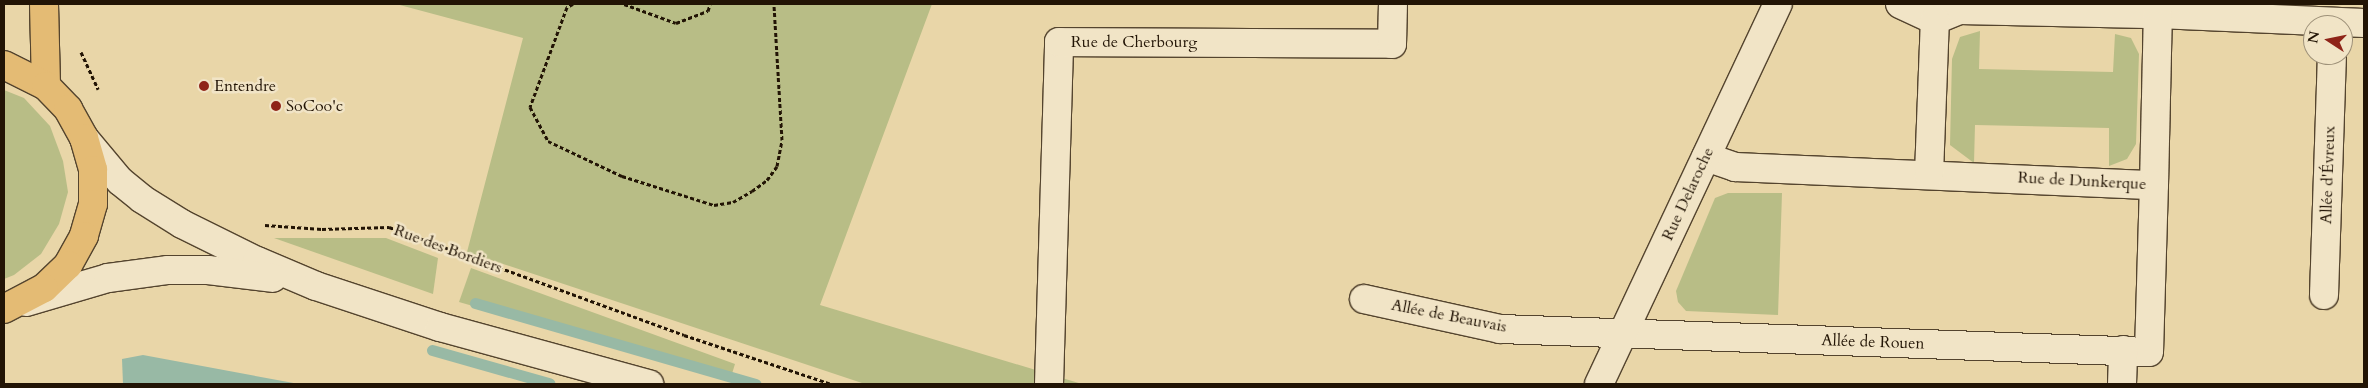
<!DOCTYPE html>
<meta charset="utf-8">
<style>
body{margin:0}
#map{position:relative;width:2368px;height:388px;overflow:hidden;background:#e9d6a8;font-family:Cardo,serif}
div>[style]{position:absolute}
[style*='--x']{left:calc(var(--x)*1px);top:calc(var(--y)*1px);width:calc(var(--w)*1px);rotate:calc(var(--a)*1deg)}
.green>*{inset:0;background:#b8bd86}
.water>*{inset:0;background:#98b9a5}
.stream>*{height:11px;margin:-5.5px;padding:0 5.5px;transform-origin:5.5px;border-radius:5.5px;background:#98b9a5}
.path>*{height:3px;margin-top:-1.5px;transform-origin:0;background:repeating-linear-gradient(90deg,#221405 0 4px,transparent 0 6.5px)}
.roads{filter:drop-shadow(1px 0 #54442e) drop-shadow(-1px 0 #54442e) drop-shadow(0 1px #54442e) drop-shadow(0 -1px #54442e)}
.street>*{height:28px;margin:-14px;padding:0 14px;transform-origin:14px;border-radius:14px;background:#f1e4c6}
.secondary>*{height:28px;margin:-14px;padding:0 14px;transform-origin:14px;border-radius:14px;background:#f1e4c6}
.primary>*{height:28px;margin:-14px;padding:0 14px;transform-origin:14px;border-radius:14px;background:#e4bb74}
.dots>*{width:14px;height:14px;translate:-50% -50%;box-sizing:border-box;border:2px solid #f1e4c6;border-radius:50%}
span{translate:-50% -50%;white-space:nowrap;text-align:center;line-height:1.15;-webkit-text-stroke:5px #f1e4c6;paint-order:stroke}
.street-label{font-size:16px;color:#221405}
.poi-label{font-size:16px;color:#221405}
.left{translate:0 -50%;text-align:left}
.frame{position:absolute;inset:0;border:5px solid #221405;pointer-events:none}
.north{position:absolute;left:2303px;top:15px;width:50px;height:50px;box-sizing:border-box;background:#f1e4c6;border:1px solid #9e9179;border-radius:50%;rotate:281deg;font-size:14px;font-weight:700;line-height:20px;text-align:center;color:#221405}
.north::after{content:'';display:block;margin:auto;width:18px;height:22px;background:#8f2418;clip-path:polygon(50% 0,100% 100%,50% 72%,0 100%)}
</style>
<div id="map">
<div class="green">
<i style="clip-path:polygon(396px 4px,932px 4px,820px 305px,1082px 384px,865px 384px,467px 252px,523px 38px)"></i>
<i style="clip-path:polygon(1980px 31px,1979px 69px,2113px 72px,2115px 34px,2131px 38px,2139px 54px,2136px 144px,2127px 159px,2109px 166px,2109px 128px,1975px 125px,1974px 163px,1950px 145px,1952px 59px,1960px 37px)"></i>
<i style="clip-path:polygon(4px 90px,24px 98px,50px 126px,63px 161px,68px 192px,59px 224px,41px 254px,14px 275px,4px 279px)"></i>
<i style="clip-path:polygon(1728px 193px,1782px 193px,1778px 315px,1686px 311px,1678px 302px,1676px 291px,1715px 198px)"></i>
<i style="clip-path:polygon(274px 238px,386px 238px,438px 258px,433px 294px)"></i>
<i style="clip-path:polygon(471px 268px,735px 364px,730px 380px,459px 302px)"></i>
</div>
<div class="water">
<i style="clip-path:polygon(143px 355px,299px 384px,123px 384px,122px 359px)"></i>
</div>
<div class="stream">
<i style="--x:475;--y:303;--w:292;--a:16.1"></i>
<i style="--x:432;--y:350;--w:122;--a:15.8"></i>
</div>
<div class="path">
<i style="--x:573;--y:4;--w:7;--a:153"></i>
<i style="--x:567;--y:7;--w:107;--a:110.3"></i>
<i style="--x:530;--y:107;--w:38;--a:62"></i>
<i style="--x:548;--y:141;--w:82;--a:25.3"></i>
<i style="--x:622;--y:176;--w:96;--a:17.5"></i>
<i style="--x:714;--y:205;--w:19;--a:-9"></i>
<i style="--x:733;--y:202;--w:22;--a:-30"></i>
<i style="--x:752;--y:191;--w:19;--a:-36"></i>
<i style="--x:767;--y:180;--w:17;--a:-54"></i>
<i style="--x:777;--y:166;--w:26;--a:-79"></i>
<i style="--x:782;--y:140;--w:136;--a:-93.4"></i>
<i style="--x:624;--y:4;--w:55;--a:20.1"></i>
<i style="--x:676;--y:23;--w:34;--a:-21"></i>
<i style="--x:708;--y:11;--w:7;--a:-74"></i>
<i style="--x:81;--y:52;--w:41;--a:65.3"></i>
<i style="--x:265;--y:225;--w:57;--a:4"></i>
<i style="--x:322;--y:229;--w:67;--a:-1.7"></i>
<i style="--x:389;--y:227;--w:314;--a:20.1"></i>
<i style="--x:684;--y:335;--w:155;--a:18.4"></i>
</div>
<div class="roads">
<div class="street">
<i style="--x:1900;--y:4;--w:38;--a:25"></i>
<i style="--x:1935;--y:20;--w:27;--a:-22"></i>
<i style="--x:1960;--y:10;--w:198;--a:1.2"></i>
<i style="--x:2158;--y:14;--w:206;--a:2.5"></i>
<i style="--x:1706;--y:157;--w:31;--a:19"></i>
<i style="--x:1735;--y:167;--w:419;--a:2.5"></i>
<i style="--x:2154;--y:185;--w:171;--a:-88.7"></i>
<i style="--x:1929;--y:174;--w:154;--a:-87.8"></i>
<i style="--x:2324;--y:295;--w:240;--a:-88.1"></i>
<i style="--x:1364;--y:299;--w:139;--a:12.4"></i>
<i style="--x:1500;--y:329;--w:649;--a:2.03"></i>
<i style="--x:2149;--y:352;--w:167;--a:-88.3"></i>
<i style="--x:1049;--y:384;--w:342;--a:-88.3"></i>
<i style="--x:1059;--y:42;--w:333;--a:0.3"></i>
<i style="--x:1392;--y:44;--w:40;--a:-88.6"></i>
<i style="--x:1599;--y:384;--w:420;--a:-64.8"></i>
<i style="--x:2122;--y:384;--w:34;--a:-88"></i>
</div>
<div class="secondary">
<i style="--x:84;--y:138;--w:56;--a:50.1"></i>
<i style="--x:120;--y:181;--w:28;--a:39"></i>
<i style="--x:142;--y:199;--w:47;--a:32"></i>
<i style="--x:182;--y:224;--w:84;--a:26.3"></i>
<i style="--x:257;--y:261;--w:64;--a:23"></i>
<i style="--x:316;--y:286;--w:131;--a:18.3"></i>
<i style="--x:440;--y:327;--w:217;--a:15.3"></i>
<i style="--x:26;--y:302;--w:85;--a:-16.3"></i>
<i style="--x:108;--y:278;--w:61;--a:-7.6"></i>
<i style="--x:168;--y:270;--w:40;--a:0"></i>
<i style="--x:208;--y:270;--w:65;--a:7"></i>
</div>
<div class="primary">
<i style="--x:44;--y:4;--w:82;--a:88.6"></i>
<i style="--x:4;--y:65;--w:47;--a:26.6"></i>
<i style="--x:46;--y:86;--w:32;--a:46"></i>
<i style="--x:68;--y:109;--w:33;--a:61"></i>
<i style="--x:84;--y:138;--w:33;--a:74"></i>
<i style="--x:93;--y:170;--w:34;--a:90"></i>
<i style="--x:93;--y:204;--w:33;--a:106"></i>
<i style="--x:84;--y:236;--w:33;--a:119"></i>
<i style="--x:68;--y:265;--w:33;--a:136"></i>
<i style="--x:44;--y:288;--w:45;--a:152.3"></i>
</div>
</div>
<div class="dots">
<i style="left:204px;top:86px;background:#8f2418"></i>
<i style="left:276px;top:106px;background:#8f2418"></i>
</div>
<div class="street-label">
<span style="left:1134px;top:42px">Rue de Cherbourg</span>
<span style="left:2328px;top:175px;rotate:-88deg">Allée d'Évreux</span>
<span style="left:2082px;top:181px;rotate:3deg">Rue de Dunkerque</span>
<span style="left:1688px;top:194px;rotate:-65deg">Rue Delaroche</span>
<span style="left:448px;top:249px;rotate:20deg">Rue des Bordiers</span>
<span style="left:1449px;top:316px;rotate:11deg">Allée de Beauvais</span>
<span style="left:1873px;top:342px;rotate:2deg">Allée de Rouen</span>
</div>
<div class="poi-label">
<span class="left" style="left:214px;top:86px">Entendre</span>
<span class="left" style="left:286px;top:106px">SoCoo'c</span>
</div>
<div class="frame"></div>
<div class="north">N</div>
</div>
